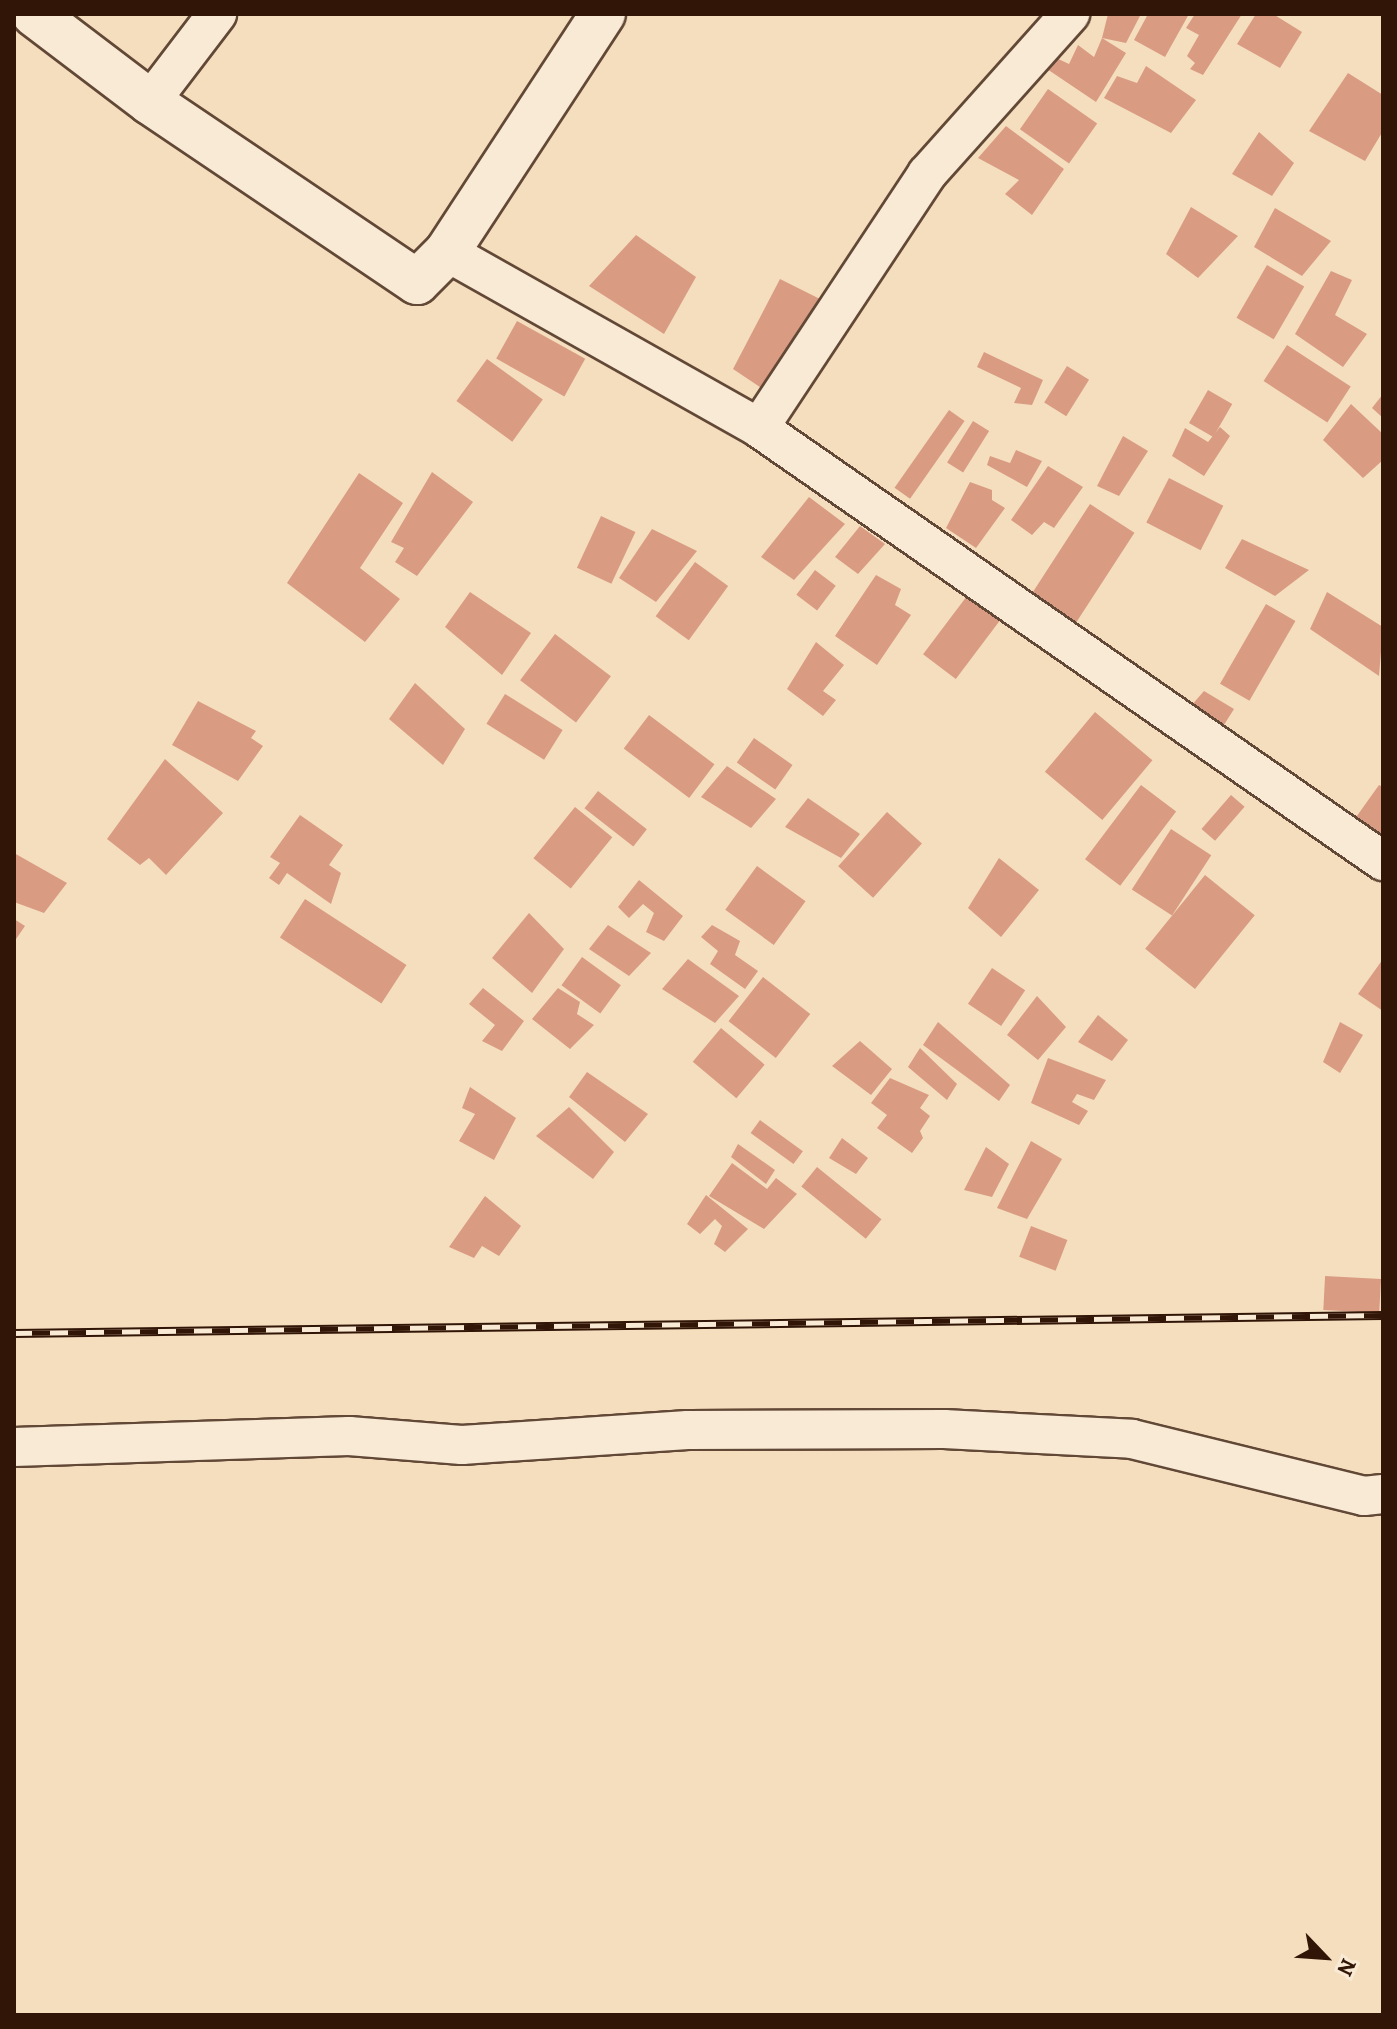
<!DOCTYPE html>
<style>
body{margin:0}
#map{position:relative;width:1397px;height:2029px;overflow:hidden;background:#f5debe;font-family:Alegreya,serif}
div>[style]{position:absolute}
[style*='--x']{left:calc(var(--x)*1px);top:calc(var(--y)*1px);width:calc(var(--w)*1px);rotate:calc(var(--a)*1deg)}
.building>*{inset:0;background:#d99c83;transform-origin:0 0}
.roads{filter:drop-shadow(2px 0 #624836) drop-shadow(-2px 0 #624836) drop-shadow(0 2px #624836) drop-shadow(0 -2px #624836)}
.minor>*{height:38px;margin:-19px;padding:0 19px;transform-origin:19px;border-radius:19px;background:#f8ead5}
.tertiary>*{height:44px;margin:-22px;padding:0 22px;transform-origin:22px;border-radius:22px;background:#f8ead5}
.rail>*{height:9px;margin-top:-4.5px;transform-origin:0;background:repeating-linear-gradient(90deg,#f8ead5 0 18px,#311608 0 36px);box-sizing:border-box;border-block:2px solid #311608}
span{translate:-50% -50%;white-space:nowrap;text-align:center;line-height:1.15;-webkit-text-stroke:7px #f8ead5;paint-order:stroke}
.frame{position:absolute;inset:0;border:16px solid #311608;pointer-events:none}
.north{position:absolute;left:1285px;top:1917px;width:80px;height:80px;-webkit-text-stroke:6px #f8ead5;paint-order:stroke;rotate:115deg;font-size:22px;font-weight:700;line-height:32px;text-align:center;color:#311608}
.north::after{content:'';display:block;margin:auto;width:28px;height:36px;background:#311608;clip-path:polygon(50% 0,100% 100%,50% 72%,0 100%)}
</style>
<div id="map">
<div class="building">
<i style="clip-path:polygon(1108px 14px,1141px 14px,1126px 43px,1102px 38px)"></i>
<i style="clip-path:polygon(1148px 14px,1189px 14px,1165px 57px,1134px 40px)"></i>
<i style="clip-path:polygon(1195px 14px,1242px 14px,1203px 75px,1190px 69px,1195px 63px,1187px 56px,1199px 35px,1186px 28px)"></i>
<i style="clip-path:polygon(1256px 14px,1273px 14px,1302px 32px,1280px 68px,1237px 44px)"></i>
<i style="clip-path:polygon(1102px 38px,1126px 53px,1096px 102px,1047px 69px,1052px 56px,1069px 64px,1078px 45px,1094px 57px)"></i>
<i style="clip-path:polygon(1146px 66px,1196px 100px,1171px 133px,1104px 98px,1117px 76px,1137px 83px)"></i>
<i style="clip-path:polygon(1348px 73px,1383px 95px,1383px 131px,1365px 161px,1309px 131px)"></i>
<i style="left:1048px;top:89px;width:60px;height:49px;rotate:35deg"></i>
<i style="clip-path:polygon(1006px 126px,1064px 169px,1032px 215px,1005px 194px,1019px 180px,978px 158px)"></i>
<i style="clip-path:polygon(1259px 132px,1294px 163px,1272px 196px,1232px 174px)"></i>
<i style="clip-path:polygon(1191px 207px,1238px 236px,1198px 278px,1166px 254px)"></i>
<i style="clip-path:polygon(1275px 208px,1331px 241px,1302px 276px,1254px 247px)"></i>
<i style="clip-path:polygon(636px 235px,696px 277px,664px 334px,589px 286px)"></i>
<i style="left:1267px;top:265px;width:43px;height:61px;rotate:30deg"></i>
<i style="clip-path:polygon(1331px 271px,1352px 280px,1335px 315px,1367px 334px,1343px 367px,1295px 334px)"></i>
<i style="clip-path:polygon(780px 279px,828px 303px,769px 393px,733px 369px)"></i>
<i style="left:517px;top:321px;width:78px;height:43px;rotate:29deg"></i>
<i style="left:1287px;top:345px;width:76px;height:43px;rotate:33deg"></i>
<i style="clip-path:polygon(984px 352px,1043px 380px,1032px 405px,1014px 403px,1021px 388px,977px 367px)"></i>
<i style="left:487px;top:359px;width:69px;height:52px;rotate:36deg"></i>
<i style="left:1067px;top:366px;width:26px;height:43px;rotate:32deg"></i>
<i style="left:1208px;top:390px;width:28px;height:38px;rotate:30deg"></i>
<i style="clip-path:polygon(1383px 394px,1383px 418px,1372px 408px)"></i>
<i style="clip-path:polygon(1351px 404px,1383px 434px,1383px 460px,1363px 478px,1323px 440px)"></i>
<i style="left:949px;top:410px;width:19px;height:95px;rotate:35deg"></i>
<i style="left:973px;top:421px;width:19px;height:49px;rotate:32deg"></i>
<i style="clip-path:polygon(1220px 427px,1230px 436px,1204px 476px,1172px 456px,1185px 428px,1208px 442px)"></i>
<i style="clip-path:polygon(1123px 436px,1148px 451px,1119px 496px,1097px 486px)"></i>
<i style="clip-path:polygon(1016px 450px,1042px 461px,1027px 487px,987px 465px,990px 456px,1010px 463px)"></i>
<i style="clip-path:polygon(1048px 466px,1083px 487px,1054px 528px,1044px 522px,1032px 535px,1011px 520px)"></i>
<i style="clip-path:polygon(432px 472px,473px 502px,417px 576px,395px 562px,404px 548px,391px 542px)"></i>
<i style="clip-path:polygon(359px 473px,403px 503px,360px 568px,400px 599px,365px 642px,287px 583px)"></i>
<i style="left:1169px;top:478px;width:61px;height:50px;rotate:27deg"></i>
<i style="clip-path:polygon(970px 482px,992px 490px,992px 500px,1005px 508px,976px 548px,946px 528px)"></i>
<i style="clip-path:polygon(809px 497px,845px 524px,794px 580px,761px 557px)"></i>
<i style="left:1090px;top:504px;width:53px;height:118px;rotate:33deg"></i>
<i style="left:601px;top:516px;width:38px;height:57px;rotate:25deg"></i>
<i style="clip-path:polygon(860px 526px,885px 544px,858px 574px,835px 557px)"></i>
<i style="clip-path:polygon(652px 529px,697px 551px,656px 602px,619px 578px)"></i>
<i style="clip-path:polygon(1242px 539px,1309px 570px,1275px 596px,1225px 568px)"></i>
<i style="left:695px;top:562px;width:41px;height:67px;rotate:36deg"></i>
<i style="left:815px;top:570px;width:26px;height:31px;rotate:37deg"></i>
<i style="clip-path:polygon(876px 575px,901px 589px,895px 605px,911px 615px,877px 665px,835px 636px)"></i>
<i style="left:973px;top:588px;width:41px;height:83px;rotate:37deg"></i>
<i style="clip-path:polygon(470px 592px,531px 633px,502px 675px,445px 627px)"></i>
<i style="clip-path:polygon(1327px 592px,1383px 627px,1379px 676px,1310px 629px)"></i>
<i style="left:1266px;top:604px;width:34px;height:92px;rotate:30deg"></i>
<i style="left:555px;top:634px;width:70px;height:58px;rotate:37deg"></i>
<i style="clip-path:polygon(816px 642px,844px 665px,823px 691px,836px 700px,823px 716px,787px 689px)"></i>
<i style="clip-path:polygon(415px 683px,465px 729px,443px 765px,389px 719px)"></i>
<i style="clip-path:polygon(1204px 691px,1234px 709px,1217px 736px,1183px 715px)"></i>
<i style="left:505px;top:694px;width:68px;height:35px;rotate:32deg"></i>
<i style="clip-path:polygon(198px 701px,256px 731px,251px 738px,263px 746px,238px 781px,172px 745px)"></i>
<i style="left:1095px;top:712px;width:75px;height:78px;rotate:40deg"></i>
<i style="left:649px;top:715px;width:82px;height:42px;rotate:37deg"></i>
<i style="left:754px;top:738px;width:47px;height:30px;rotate:35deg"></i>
<i style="clip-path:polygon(165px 759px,223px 813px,166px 875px,149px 858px,140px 865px,107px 839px)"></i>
<i style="clip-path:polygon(727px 766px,776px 799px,751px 828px,701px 797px)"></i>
<i style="left:1141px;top:785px;width:44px;height:93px;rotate:37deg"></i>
<i style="clip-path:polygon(1379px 785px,1383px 787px,1383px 837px,1354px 820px)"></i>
<i style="left:598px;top:791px;width:62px;height:22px;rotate:38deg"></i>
<i style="left:1231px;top:795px;width:18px;height:45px;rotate:41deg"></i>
<i style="clip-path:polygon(808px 798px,860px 834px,841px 858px,785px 827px)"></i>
<i style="left:575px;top:807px;width:48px;height:66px;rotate:39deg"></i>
<i style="left:887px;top:812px;width:47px;height:73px;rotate:42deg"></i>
<i style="clip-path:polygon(300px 815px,343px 845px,329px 865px,341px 873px,331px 904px,287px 873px,279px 885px,269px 878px,280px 863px,270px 857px)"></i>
<i style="left:1171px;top:829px;width:48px;height:72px;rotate:33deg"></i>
<i style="clip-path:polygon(14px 853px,67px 883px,44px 913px,14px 902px)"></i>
<i style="clip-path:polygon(999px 858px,1039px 890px,1001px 937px,968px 908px)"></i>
<i style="left:757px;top:866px;width:60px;height:54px;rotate:36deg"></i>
<i style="left:1205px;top:875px;width:64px;height:95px;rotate:39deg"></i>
<i style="clip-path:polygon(639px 880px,683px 916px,664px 941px,646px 932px,654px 913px,643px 904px,629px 918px,618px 907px)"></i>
<i style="left:305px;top:899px;width:121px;height:46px;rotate:33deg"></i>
<i style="clip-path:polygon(529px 913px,564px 949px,532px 993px,492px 958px)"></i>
<i style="clip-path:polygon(14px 919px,25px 926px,14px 942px)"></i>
<i style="clip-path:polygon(608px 925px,651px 953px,629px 976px,589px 949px)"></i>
<i style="clip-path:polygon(712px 925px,740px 941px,735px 955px,758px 971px,745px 989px,710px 964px,718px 951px,701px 937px)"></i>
<i style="left:582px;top:957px;width:48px;height:35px;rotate:36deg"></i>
<i style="clip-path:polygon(688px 959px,739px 996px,715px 1023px,662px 989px)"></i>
<i style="clip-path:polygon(1383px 959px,1383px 1011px,1358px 994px)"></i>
<i style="left:992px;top:968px;width:40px;height:43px;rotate:34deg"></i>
<i style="left:763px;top:977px;width:60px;height:56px;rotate:38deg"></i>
<i style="clip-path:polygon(483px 988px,524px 1021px,502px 1051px,482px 1041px,495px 1025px,469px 1004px)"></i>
<i style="clip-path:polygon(558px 988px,580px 1002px,577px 1014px,594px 1025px,570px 1049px,532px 1019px)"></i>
<i style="clip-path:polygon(1037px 996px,1066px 1027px,1038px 1060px,1007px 1035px)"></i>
<i style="clip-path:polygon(1098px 1015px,1128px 1040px,1112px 1061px,1078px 1042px)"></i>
<i style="clip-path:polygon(938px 1022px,1010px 1085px,999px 1101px,923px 1045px)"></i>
<i style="clip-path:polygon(1340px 1022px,1363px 1035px,1340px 1073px,1323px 1062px)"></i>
<i style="left:721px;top:1028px;width:57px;height:44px;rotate:40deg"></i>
<i style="clip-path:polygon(860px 1041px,892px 1069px,871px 1095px,832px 1066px)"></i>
<i style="clip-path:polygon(920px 1048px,957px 1084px,947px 1100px,908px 1067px)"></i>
<i style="clip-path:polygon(1048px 1058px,1106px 1080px,1094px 1100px,1077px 1094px,1072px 1102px,1088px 1111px,1079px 1125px,1031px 1103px)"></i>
<i style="clip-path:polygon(587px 1072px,648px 1114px,625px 1142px,569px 1097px)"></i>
<i style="clip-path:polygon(890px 1078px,929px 1095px,920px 1108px,930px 1116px,920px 1131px,923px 1138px,912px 1153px,877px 1128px,887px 1115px,871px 1103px)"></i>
<i style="clip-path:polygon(470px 1087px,516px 1118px,494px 1160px,459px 1141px,475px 1114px,462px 1108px)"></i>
<i style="clip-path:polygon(569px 1107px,614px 1152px,593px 1179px,536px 1136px)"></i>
<i style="left:760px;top:1120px;width:53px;height:16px;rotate:36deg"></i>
<i style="clip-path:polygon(842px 1138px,868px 1158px,856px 1174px,829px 1158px)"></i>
<i style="clip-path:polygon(1031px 1141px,1062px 1159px,1027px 1219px,997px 1208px)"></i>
<i style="clip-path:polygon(738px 1144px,775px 1170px,766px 1184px,731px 1157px)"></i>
<i style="clip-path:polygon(986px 1147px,1009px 1164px,992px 1197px,964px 1190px)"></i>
<i style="clip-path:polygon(732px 1163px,767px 1189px,776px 1178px,797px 1194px,764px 1229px,709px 1196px)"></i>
<i style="left:817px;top:1167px;width:83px;height:25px;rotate:39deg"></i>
<i style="clip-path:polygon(706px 1195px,748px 1229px,725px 1252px,714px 1244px,722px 1226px,715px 1219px,700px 1234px,687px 1224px)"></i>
<i style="clip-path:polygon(485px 1196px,521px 1226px,499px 1256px,482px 1246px,474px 1258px,449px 1247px)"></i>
<i style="left:1031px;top:1226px;width:39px;height:33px;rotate:21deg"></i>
<i style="left:1381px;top:1279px;width:34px;height:56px;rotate:93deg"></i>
</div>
<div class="roads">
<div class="minor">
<i style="--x:150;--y:102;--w:111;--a:-52.7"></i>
<i style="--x:447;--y:252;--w:358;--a:29.4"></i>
<i style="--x:759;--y:428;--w:760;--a:34.76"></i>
<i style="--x:759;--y:428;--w:305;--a:-56.5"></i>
<i style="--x:927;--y:174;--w:215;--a:-48.2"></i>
<i style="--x:14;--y:1447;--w:335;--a:-1.9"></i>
<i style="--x:349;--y:1436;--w:113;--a:4.6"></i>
<i style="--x:462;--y:1445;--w:226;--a:-3.8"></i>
<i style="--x:688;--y:1430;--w:256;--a:-0.2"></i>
<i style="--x:944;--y:1429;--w:188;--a:3"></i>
<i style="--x:1132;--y:1439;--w:239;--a:13.8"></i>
<i style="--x:1364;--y:1496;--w:19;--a:-6"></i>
</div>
<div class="tertiary">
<i style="--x:34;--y:14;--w:146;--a:37.2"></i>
<i style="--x:150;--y:102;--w:322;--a:34"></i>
<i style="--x:417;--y:282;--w:42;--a:-45"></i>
<i style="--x:447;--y:252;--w:285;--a:-56.8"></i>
</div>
</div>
<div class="rail">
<i style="--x:14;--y:1333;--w:1369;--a:-0.75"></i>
</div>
<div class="frame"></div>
<div class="north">N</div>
</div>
